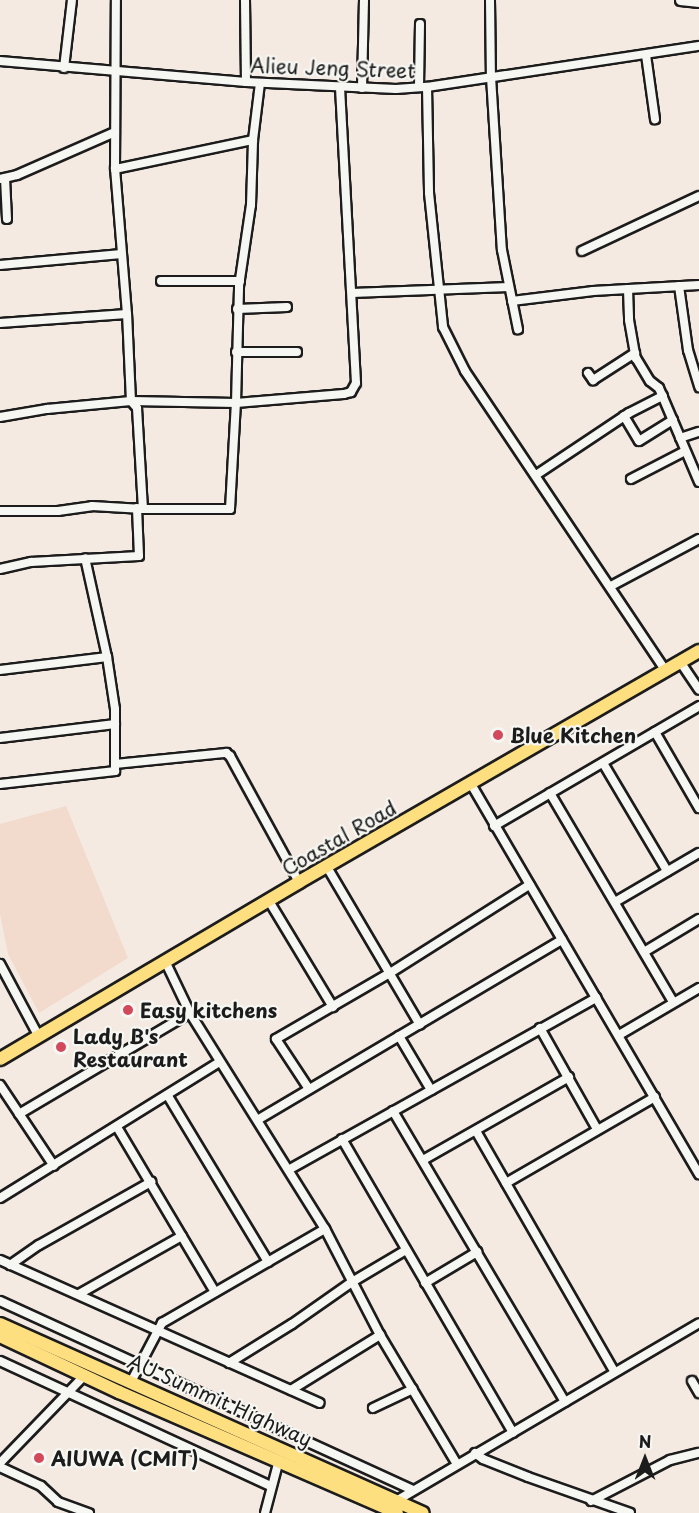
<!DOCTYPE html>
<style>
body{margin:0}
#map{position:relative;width:699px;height:1513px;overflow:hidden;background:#f4eae1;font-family:"Playpen Sans",sans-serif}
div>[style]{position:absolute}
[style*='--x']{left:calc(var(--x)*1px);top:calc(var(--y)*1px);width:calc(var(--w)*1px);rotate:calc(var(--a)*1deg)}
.built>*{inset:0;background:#f2dbcd}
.roads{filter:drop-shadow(2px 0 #1c1c1c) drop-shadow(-2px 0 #1c1c1c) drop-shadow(0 2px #1c1c1c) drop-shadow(0 -2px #1c1c1c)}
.minor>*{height:8px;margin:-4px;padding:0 4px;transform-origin:4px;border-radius:4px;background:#f6f6f2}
.tertiary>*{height:9px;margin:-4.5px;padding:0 4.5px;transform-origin:4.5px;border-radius:4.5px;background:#f6f6f2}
.primary>*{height:12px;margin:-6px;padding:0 6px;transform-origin:6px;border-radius:6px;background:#fedf80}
.dots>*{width:16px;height:16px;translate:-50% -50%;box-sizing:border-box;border:3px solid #f6f6f2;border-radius:50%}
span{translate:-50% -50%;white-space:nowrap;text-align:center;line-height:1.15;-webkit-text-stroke:4.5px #f6f6f2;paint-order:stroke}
.street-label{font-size:20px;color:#1c1c1c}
.poi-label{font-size:20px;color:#1c1c1c;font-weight:700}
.left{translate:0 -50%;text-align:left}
.north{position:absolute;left:615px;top:1429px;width:60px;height:60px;-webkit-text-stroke:4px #f6f6f2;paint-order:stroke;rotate:0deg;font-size:16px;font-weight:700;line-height:24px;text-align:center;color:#1c1c1c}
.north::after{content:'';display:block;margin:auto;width:21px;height:27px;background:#1c1c1c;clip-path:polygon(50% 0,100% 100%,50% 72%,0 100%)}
</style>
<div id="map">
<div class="built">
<i style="clip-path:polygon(66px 806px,128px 958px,39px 1013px,8px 954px,0 914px,0 824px)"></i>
</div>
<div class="roads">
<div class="minor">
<i style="--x:245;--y:0;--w:82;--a:89.3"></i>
<i style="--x:490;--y:0;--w:77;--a:89.3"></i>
<i style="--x:491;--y:77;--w:173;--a:86.4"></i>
<i style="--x:502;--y:250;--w:81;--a:78.6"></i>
<i style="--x:646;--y:55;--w:65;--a:82"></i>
<i style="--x:0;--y:61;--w:247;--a:4.9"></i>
<i style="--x:246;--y:82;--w:150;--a:2.7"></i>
<i style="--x:396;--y:89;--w:31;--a:-4"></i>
<i style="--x:427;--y:87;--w:275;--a:-8.6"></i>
<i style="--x:64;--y:68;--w:68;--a:-83.3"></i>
<i style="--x:419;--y:87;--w:63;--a:-89.1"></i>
<i style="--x:427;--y:87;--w:106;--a:88.9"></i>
<i style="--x:429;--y:193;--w:135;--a:84"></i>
<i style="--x:443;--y:327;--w:49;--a:63.4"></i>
<i style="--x:465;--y:371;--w:361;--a:56.2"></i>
<i style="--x:362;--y:88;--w:88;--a:-88.7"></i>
<i style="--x:115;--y:169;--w:141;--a:-11.9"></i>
<i style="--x:5;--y:178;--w:41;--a:87.2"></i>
<i style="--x:0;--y:179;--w:17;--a:-13"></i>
<i style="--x:17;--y:175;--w:107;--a:-23.7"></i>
<i style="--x:582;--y:251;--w:129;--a:-25.2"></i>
<i style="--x:0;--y:265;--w:122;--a:-5.2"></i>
<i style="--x:161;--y:281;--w:79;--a:0"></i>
<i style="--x:679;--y:286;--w:65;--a:82"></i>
<i style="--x:688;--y:350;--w:39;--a:73"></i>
<i style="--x:628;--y:289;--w:31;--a:88"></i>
<i style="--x:629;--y:320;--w:39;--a:80"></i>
<i style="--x:636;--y:358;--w:27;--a:59"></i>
<i style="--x:650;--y:381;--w:11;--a:38"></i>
<i style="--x:659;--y:388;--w:102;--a:66.9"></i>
<i style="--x:352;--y:293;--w:157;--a:-2.2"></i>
<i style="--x:512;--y:301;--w:82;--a:-7"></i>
<i style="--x:593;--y:291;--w:106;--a:-3.2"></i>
<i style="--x:237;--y:309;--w:50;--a:-2.3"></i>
<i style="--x:0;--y:323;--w:127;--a:-4.1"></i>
<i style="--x:236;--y:352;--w:61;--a:0"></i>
<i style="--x:588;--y:373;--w:9;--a:54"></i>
<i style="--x:593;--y:380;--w:50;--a:-32.7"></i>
<i style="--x:624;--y:416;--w:29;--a:59"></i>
<i style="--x:639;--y:441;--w:40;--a:-32"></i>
<i style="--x:0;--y:417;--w:48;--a:-9.7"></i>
<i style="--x:47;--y:409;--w:84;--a:-5.4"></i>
<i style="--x:131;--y:401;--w:105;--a:1.1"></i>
<i style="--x:236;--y:403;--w:117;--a:-88.5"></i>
<i style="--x:239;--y:286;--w:82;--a:-81.6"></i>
<i style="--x:251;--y:205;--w:65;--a:-88.2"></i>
<i style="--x:253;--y:140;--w:57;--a:-83"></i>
<i style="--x:680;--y:438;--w:20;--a:-18"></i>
<i style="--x:536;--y:475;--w:112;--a:-33.7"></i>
<i style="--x:629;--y:413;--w:38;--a:-27"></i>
<i style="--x:631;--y:479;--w:61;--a:-27.4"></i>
<i style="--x:143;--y:509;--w:87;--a:0"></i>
<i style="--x:230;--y:509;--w:106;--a:-86.8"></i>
<i style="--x:236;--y:403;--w:108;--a:-4.8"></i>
<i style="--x:344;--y:394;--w:7;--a:-16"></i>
<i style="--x:351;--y:392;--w:10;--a:-61"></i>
<i style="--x:356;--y:383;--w:296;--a:-93.1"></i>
<i style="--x:0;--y:511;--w:58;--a:0"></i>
<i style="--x:58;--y:511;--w:34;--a:-8"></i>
<i style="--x:92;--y:506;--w:51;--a:3.4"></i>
<i style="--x:143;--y:509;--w:101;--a:-93.4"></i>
<i style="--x:137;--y:408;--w:9;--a:-131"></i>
<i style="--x:131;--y:401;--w:87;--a:-92.6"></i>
<i style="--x:127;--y:314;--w:145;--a:-94.7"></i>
<i style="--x:115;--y:169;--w:169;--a:-89.7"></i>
<i style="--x:0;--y:569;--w:32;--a:-13"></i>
<i style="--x:31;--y:562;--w:108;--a:-3.2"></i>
<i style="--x:139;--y:556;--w:48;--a:-92.4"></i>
<i style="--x:611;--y:586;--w:100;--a:-28.1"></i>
<i style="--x:681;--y:663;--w:32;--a:56"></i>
<i style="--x:0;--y:670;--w:108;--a:-6.9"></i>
<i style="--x:655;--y:732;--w:88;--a:59.9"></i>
<i style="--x:0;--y:738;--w:116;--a:-6.9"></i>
<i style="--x:603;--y:763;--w:126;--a:59.3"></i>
<i style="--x:115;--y:764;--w:112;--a:-5.7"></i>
<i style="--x:226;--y:753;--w:5;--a:37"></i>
<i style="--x:230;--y:756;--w:144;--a:61.3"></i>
<i style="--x:0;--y:784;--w:116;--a:-6.4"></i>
<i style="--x:115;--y:771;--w:62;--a:-90"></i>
<i style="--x:115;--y:709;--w:53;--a:-98.7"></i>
<i style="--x:107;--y:657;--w:101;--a:-102.5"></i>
<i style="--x:471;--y:784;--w:452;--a:59.7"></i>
<i style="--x:550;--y:793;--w:243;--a:59.5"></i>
<i style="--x:494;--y:826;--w:238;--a:-30.3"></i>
<i style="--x:327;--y:867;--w:183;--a:59.5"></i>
<i style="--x:269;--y:901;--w:124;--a:58.9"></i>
<i style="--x:615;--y:902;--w:97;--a:-30.3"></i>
<i style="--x:644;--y:952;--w:64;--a:-31"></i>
<i style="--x:166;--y:963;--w:55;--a:64.4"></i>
<i style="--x:190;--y:1013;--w:255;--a:58"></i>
<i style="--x:325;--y:1229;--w:119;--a:62.6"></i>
<i style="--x:380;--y:1335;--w:150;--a:59.2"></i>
<i style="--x:0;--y:964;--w:83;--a:61.9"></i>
<i style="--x:540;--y:1028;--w:116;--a:60.6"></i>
<i style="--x:619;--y:1035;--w:93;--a:-30.4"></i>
<i style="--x:399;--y:1036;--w:63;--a:59.3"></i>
<i style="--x:0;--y:1085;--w:97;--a:56.3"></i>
<i style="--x:309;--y:1089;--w:60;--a:-123.4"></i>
<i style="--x:276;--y:1039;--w:132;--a:-30.1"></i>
<i style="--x:390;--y:973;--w:165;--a:-32.3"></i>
<i style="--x:168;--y:1096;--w:194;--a:58.9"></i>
<i style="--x:393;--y:1111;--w:338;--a:59.4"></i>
<i style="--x:19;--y:1114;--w:199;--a:-30.6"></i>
<i style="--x:259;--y:1119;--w:352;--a:-30.6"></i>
<i style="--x:117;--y:1127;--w:192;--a:59.3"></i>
<i style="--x:476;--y:1131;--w:277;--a:60.1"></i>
<i style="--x:342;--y:1139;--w:340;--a:59.8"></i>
<i style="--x:423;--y:1160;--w:168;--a:-29.6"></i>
<i style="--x:290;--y:1169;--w:351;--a:-29.2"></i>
<i style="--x:506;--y:1183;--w:172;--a:-30"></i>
<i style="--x:0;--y:1198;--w:258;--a:-31.8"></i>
<i style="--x:0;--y:1260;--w:350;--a:24.1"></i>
<i style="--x:10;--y:1265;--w:35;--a:-35"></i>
<i style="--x:39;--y:1245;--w:129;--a:-29.4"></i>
<i style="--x:425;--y:1283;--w:61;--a:-30.8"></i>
<i style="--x:79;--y:1294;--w:118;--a:-29.4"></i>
<i style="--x:0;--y:1301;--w:454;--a:24.6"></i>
<i style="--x:0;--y:1361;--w:298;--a:24.8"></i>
<i style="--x:229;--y:1363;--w:74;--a:-31.8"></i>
<i style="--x:292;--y:1324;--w:73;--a:-35"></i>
<i style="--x:352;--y:1282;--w:63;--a:-30.7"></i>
<i style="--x:692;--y:1381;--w:14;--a:60"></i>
<i style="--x:131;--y:1382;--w:67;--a:-62.3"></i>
<i style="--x:162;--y:1323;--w:188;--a:-30"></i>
<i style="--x:291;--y:1390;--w:105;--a:-31.7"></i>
<i style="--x:373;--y:1408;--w:44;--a:-25.4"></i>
<i style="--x:475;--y:1453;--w:10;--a:37"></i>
<i style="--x:483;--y:1459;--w:48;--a:21.8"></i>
<i style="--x:528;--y:1477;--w:108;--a:19.4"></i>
<i style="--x:0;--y:1463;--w:122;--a:-46"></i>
<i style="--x:0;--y:1467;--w:45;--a:24.9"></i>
<i style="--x:41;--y:1486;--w:23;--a:43"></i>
<i style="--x:58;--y:1502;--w:33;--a:20"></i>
<i style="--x:396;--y:1501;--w:351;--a:-30.4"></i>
<i style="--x:591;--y:1501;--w:89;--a:-27.4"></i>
<i style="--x:670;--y:1460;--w:30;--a:-14"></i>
<i style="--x:265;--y:1513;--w:55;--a:-75.2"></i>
</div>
<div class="tertiary">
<i style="--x:680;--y:0;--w:19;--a:6"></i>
</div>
<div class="primary">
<i style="--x:0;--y:1059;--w:347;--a:-30.6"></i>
<i style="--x:299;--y:882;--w:462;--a:-30"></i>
<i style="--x:0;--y:1324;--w:463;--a:24.1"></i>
<i style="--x:0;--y:1336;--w:132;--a:25.2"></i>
<i style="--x:119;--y:1392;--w:303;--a:23.5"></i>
</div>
</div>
<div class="dots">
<i style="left:498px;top:735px;background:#d1495b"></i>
<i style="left:128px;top:1010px;background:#d1495b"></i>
<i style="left:61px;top:1047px;background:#d1495b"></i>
<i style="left:39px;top:1458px;background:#d1495b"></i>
</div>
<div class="street-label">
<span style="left:333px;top:68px;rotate:2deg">Alieu Jeng Street</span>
<span style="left:339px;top:838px;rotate:-30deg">Coastal Road</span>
<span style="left:220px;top:1400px;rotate:24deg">AU Summit Highway</span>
</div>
<div class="poi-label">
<span class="left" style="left:510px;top:735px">Blue Kitchen</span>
<span class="left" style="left:140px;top:1010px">Easy kitchens</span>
<span class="left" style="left:73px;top:1048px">Lady B's<br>Restaurant</span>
<span class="left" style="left:51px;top:1458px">AIUWA (CMIT)</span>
</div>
<div class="north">N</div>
</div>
